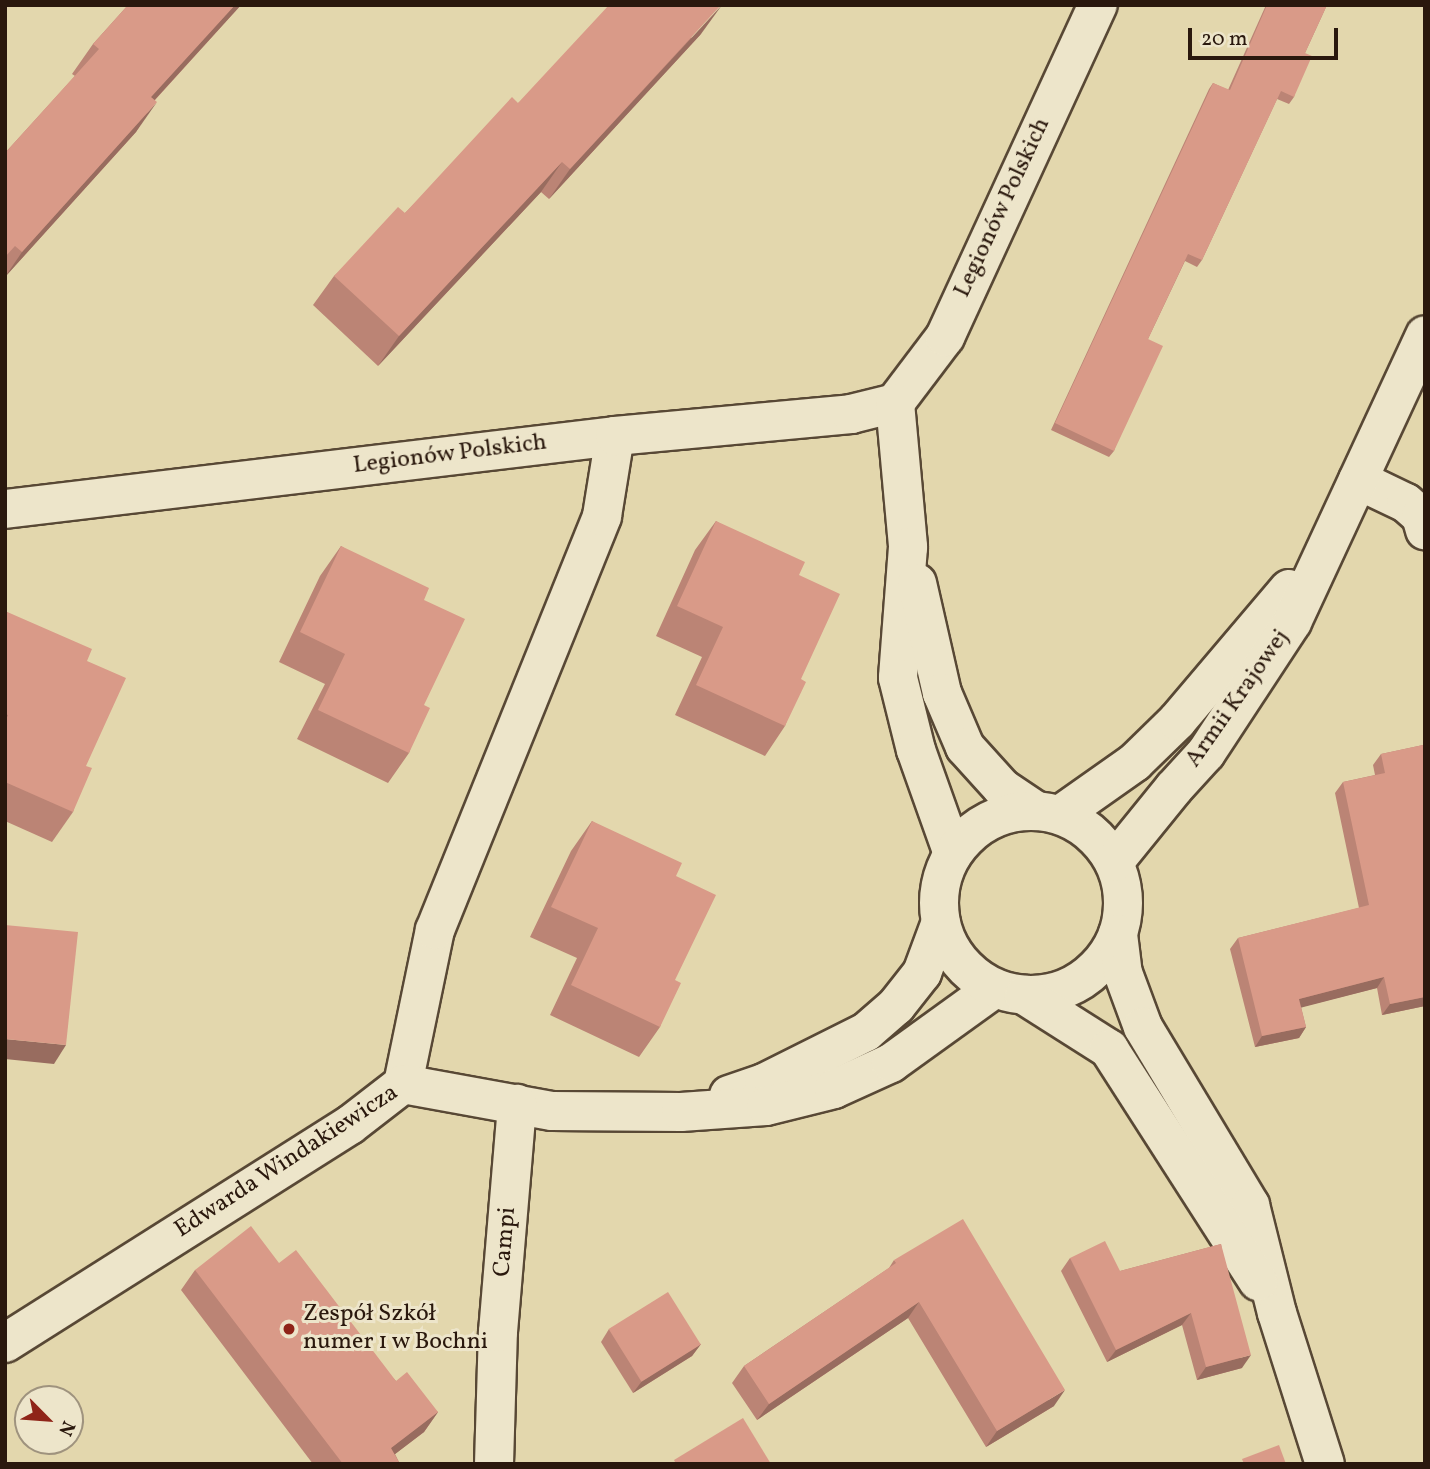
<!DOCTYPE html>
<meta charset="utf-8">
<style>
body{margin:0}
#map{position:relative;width:1430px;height:1469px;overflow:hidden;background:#e3d7ad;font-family:Vollkorn,serif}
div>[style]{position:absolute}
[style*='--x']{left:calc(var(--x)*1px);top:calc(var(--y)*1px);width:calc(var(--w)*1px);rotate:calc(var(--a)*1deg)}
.roads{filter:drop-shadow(2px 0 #584835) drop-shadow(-2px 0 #584835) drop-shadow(0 2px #584835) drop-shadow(0 -2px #584835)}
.street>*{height:38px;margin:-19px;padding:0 19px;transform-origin:19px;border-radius:19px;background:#ede5ca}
.secondary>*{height:38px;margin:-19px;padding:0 19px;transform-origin:19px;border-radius:19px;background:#ede5ca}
.secondary>.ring{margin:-19px;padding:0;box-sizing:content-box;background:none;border:38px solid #ede5ca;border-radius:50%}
.wall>*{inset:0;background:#bb8475}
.shaded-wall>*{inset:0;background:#986c5f}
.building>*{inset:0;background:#d99a88;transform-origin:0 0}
.dots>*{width:19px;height:19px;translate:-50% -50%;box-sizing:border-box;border:4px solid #ede5ca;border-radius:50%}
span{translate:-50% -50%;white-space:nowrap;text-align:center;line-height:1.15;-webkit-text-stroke:6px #ede5ca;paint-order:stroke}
.street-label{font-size:24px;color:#2a180d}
.poi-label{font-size:24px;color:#2a180d}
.left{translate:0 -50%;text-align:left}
.frame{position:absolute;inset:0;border:7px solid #2a180d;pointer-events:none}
.north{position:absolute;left:14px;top:1385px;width:70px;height:70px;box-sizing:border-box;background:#ede5ca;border:2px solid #9f937e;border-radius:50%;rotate:115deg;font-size:19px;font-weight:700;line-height:28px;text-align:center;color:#2a180d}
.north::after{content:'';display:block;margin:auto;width:24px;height:32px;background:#8f2418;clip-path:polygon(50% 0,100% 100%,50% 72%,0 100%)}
.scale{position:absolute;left:1188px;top:28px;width:150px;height:32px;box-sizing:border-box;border:4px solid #2a180d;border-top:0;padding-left:9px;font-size:21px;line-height:24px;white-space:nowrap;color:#2a180d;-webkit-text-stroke:5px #ede5ca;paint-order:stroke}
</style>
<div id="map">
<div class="roads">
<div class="street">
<i style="--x:895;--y:403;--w:83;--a:-52.9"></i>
<i style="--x:945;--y:337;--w:366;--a:-65.3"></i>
<i style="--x:1358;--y:480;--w:53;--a:25.6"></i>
<i style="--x:1406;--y:503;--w:20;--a:41"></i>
<i style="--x:1421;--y:516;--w:15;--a:74"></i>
<i style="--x:403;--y:1084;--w:157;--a:-78.3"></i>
<i style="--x:435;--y:930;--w:446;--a:-68"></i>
<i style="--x:602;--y:516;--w:81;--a:-80.8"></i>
<i style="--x:729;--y:1095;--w:37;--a:-19"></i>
<i style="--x:764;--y:1083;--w:114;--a:-26.6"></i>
<i style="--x:866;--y:1032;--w:40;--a:-41"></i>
<i style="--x:896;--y:1006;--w:42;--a:-51.8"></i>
<i style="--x:922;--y:973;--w:54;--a:-69.6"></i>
<i style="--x:5;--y:1343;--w:408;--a:-32.3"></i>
<i style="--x:350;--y:1125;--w:67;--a:-37.7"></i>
<i style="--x:403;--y:1084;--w:151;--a:10.3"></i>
<i style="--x:552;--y:1111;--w:129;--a:0.4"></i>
<i style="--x:681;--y:1112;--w:85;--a:-4"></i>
<i style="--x:766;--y:1106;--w:70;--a:-14"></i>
<i style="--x:834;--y:1089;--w:63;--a:-24.5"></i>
<i style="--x:891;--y:1063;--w:128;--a:-35.8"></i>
<i style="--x:494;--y:1464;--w:132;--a:-88.3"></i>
<i style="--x:498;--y:1332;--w:229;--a:-85.2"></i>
</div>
<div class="secondary">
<i style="--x:5;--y:509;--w:614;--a:-6.82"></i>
<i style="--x:615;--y:436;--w:237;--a:-5.3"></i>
<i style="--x:851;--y:414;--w:45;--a:-14"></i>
<i style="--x:895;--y:403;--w:145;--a:84.8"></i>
<i style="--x:908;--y:547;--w:131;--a:94.4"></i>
<i style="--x:898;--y:678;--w:74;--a:76"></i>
<i style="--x:916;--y:750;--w:110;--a:70.4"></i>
<i style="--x:917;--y:583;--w:113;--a:77.2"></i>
<i style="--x:942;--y:693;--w:59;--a:66.9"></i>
<i style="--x:965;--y:747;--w:55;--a:47.9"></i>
<i style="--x:1002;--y:788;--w:40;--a:34"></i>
<i class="ring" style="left:939px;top:811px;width:146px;height:146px"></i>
<i style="--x:1060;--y:815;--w:92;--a:-35.2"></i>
<i style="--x:1135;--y:762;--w:59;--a:-44.3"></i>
<i style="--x:1177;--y:721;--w:173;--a:-49.7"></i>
<i style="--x:1114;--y:862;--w:95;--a:-51"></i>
<i style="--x:1174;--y:788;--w:47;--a:-47.6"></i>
<i style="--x:1206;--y:753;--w:157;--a:-56.7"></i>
<i style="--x:1292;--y:622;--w:316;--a:-65.1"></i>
<i style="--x:1118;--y:934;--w:39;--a:83"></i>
<i style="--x:1123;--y:973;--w:58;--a:69.7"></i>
<i style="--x:1143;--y:1027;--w:208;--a:59"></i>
<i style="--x:1250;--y:1205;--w:111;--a:76"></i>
<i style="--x:1277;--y:1313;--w:158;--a:72.4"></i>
<i style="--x:1024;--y:995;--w:101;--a:32.4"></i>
<i style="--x:1109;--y:1049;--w:276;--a:57.3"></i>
</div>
</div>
<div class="wall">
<i style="clip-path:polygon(128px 5px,241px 5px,155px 100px,136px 132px,5px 277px,5px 153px,75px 76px,72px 74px,93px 44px)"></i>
<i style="clip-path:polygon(1266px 5px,1327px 5px,1305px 53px,1294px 97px,1289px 104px,1277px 99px,1202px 260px,1197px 267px,1185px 261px,1148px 339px,1114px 451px,1109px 457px,1051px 430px,1209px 89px,1213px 83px,1228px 90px)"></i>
<i style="clip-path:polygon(701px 34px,549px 199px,541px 192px,378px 366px,313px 305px,334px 276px,405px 213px,518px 103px)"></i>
<i style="clip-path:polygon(716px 521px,799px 575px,801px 679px,785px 726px,765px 756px,675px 715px,702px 657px,656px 636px,695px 550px)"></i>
<i style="clip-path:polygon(341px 546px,424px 600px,424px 705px,409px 753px,388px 783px,297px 739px,325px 684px,279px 662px,320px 576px)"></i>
<i style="clip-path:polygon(5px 611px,87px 661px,86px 766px,73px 812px,52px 842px,5px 821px)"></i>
<i style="clip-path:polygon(1423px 745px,1425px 1006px,1382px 1015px,1377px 988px,1301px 1007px,1306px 1027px,1299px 1038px,1255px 1047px,1230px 949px,1238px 938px,1359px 908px,1335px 793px,1343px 782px,1375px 775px,1373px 765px,1381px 754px)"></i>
<i style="clip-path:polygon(592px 821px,676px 876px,675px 980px,660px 1027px,639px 1057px,550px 1015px,577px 958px,530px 937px,571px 851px)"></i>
<i style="clip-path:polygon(1221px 1244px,1242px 1368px,1197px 1380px,1182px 1325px,1107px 1362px,1061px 1271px,1070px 1258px,1120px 1271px)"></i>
<i style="clip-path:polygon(894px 1260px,1054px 1406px,986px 1447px,908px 1318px,757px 1420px,732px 1383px,744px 1366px,889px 1268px)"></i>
<i style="clip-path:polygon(279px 1263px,396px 1381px,438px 1412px,424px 1432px,395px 1454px,400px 1464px,313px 1464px,181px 1290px,195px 1270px)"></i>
<i style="clip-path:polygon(609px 1329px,701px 1344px,692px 1356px,633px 1393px,601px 1342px)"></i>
</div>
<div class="shaded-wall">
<i style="clip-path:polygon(235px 5px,241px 5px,130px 127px,151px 97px)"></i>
<i style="clip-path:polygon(722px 5px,701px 34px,549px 199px,570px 169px)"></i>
<i style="clip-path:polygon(157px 102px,136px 132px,5px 277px,22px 252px)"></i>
<i style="clip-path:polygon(562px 162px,541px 192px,378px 366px,399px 336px)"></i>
<i style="clip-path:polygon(1384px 977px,1377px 988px,1292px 1010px,1299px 999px)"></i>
<i style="clip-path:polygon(1425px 997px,1425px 1006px,1382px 1015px,1390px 1004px)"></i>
<i style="clip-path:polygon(1306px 1027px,1299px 1038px,1255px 1047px,1262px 1036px)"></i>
<i style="clip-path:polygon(5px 1039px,66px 1045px,54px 1064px,5px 1059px)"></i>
<i style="clip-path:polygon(919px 1302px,908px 1318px,757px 1420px,769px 1404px)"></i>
<i style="clip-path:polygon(1191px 1313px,1182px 1325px,1107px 1362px,1116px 1350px)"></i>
<i style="clip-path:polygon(701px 1344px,692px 1356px,633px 1393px,642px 1381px)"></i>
<i style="clip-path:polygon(1251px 1355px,1242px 1368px,1197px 1380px,1206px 1367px)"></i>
<i style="clip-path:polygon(1065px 1390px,1054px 1406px,986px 1447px,997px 1431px)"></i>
<i style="clip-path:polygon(438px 1412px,424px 1432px,382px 1464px,391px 1448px)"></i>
</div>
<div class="building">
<i style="clip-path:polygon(128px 5px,235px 5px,151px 97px,157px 102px,22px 252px,15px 246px,5px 257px,5px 153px,99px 49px,93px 44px)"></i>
<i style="clip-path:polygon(609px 5px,721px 5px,570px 169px,562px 162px,399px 336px,334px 276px,398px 207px,405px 213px,512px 97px,518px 103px)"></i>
<i style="clip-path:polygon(1267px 5px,1327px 5px,1305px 53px,1312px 56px,1294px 97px,1281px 91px,1202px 260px,1188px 254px,1148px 339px,1163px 346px,1114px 451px,1055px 423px,1213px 83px,1230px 90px)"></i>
<i style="clip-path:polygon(716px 521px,805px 562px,799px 575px,840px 594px,801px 679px,806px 682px,785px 726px,696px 685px,723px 627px,677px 606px)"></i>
<i style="clip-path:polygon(341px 546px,429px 588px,424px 600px,465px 619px,424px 705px,430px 708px,409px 753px,318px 710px,345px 654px,300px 632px)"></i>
<i style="clip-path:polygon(5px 611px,92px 649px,87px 661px,126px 678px,86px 766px,92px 768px,73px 812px,5px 782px,5px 722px,8px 715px,5px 714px)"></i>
<i style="clip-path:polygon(1423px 745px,1425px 754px,1425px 997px,1390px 1004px,1384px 977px,1299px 999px,1306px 1027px,1262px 1036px,1238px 938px,1369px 905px,1343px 782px,1385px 773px,1381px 754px)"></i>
<i style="clip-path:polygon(592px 821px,682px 863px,676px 876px,716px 895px,675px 980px,681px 983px,660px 1027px,571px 985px,598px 928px,551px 907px)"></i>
<i style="clip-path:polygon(5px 925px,78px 932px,66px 1045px,5px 1039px)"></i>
<i style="clip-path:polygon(963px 1219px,1065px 1390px,997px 1431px,919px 1302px,769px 1404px,744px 1366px,896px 1263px,894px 1260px)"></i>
<i style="clip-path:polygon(251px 1226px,279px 1263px,296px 1250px,396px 1381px,407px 1372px,438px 1412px,391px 1448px,400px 1464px,343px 1464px,195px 1270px)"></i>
<i style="clip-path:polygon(1105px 1241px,1120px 1271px,1221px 1244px,1251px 1355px,1206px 1367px,1191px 1313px,1116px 1350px,1070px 1258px)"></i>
<i style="left:668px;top:1292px;width:62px;height:70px;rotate:58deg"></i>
<i style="clip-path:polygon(743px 1418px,771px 1464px,676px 1464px,674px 1460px)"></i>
<i style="clip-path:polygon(1279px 1445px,1286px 1464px,1244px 1464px,1242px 1459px)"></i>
</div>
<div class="dots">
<i style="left:289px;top:1329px;background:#8f2418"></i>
</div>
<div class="street-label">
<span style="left:1003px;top:208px;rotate:-65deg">Legionów Polskich</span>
<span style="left:450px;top:455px;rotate:-7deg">Legionów Polskich</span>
<span style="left:1238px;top:699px;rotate:-55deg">Armii Krajowej</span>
<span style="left:287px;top:1162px;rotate:-33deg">Edwarda Windakiewicza</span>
<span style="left:506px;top:1242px;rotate:-85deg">Campi</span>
</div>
<div class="poi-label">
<span class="left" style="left:303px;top:1329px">Zespół Szkół<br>numer 1 w Bochni</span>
</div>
<div class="frame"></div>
<div class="north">N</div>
<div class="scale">20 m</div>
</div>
